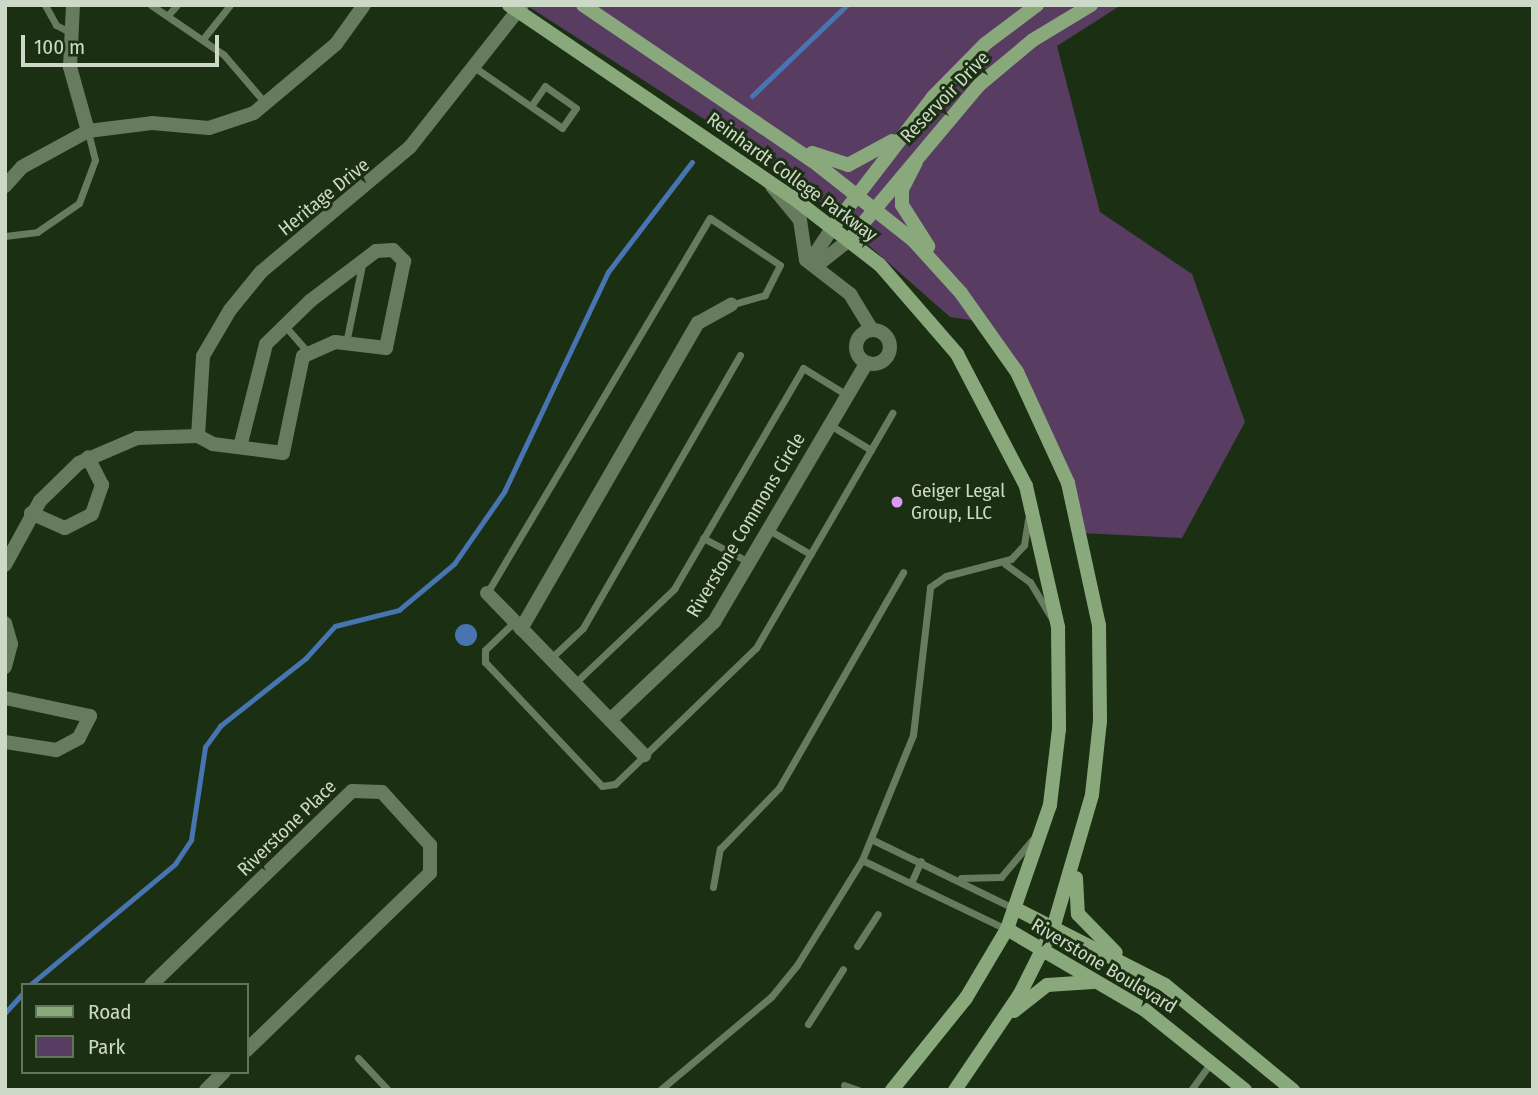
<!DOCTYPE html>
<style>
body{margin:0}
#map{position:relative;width:1538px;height:1095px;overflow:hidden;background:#1b3012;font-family:"Fira Sans Condensed",sans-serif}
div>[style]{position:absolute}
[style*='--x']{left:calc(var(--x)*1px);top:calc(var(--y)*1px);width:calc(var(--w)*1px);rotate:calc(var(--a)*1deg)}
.green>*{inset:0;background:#583c62}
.water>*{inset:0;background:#4874b1}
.round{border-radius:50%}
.stream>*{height:4.5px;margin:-2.25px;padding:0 2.25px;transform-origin:2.25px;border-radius:2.25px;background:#4874b1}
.lane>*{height:7px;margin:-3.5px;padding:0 3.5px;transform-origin:3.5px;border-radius:3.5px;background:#677b5f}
.street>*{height:14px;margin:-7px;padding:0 7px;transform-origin:7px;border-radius:7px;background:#677b5f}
.street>.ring{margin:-7px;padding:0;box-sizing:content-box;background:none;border:14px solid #677b5f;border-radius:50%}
.secondary>*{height:14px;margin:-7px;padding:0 7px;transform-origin:7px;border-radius:7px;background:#89a97c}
.dots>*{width:19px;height:19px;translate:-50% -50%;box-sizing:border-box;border:4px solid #1b3012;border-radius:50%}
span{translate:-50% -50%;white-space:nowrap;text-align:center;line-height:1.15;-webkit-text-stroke:6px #1b3012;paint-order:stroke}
.street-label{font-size:19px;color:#ccd9c7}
.poi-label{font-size:19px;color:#ccd9c7}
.left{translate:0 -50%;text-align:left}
.frame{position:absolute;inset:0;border:7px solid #ccd9c7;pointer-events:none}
.legend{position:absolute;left:21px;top:983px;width:228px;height:91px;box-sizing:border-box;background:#1b3012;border:2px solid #62745a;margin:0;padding:9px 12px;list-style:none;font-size:21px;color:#ccd9c7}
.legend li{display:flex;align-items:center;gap:14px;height:35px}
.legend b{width:35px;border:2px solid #62745a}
.scale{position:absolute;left:21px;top:35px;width:198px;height:32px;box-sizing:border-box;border:4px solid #ccd9c7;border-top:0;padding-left:9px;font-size:21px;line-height:24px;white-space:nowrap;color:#ccd9c7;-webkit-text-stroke:5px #1b3012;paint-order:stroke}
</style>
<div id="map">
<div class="green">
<i style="clip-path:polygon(526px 5px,1121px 5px,1057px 46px,1100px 212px,1192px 274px,1245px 422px,1182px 538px,1081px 533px,1039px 410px,985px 322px,950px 317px,782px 169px)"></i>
</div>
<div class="water">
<i class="round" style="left:455px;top:624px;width:22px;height:22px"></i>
</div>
<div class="stream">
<i style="--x:752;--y:96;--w:132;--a:-43.8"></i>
<i style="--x:30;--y:985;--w:189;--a:-39.8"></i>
<i style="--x:175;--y:864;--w:29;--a:-56"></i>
<i style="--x:191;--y:840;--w:94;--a:-81.4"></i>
<i style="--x:205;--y:747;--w:26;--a:-54"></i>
<i style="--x:220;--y:726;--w:110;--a:-38.3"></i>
<i style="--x:306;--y:658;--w:43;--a:-47.8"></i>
<i style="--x:335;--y:626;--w:66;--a:-14"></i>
<i style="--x:399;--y:610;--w:72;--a:-39.9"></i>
<i style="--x:454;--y:564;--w:88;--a:-55.2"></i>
<i style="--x:504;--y:492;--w:243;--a:-64.7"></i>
<i style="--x:608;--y:272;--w:138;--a:-52.6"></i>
<i style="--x:5;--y:1013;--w:27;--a:-48"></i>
</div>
<div class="lane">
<i style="--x:45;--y:5;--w:23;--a:61"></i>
<i style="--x:56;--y:25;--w:16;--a:27"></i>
<i style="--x:151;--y:5;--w:88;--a:34.4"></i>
<i style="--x:224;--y:55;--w:65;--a:49.4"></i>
<i style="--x:168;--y:15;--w:13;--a:-48"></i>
<i style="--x:203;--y:39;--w:43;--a:-51.5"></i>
<i style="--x:474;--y:67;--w:107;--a:34.7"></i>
<i style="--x:562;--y:128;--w:24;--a:-55"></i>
<i style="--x:576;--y:108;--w:38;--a:-145"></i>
<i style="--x:545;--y:86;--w:24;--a:125"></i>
<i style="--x:5;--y:236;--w:32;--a:-7"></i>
<i style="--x:37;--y:232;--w:51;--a:-34.6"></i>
<i style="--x:79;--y:203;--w:46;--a:-69.6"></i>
<i style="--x:95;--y:160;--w:30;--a:-104"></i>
<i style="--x:285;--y:326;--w:35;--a:49"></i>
<i style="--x:346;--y:343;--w:80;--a:-78.4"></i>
<i style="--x:830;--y:425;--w:48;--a:31.4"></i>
<i style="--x:769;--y:530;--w:48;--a:30.3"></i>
<i style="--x:703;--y:538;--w:52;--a:27.6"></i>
<i style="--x:1005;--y:564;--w:31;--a:36"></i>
<i style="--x:1030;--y:582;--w:41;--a:59"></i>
<i style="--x:487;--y:593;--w:436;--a:-59.3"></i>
<i style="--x:710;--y:218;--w:84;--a:33.9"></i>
<i style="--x:780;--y:265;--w:34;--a:117"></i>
<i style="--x:765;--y:295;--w:35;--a:164"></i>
<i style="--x:514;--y:622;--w:40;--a:136"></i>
<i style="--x:485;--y:650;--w:12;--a:90"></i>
<i style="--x:485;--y:662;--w:170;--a:46.7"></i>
<i style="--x:602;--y:786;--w:13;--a:-9"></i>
<i style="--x:615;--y:784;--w:196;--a:-44"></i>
<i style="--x:756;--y:648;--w:272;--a:-59.9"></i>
<i style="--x:550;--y:659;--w:45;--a:-43.2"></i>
<i style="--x:583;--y:628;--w:315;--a:-60.1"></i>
<i style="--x:575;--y:683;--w:137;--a:-43.5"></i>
<i style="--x:674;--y:589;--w:256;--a:-59.7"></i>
<i style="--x:803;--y:368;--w:52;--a:31.5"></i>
<i style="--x:871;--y:839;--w:160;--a:25.9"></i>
<i style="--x:862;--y:860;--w:160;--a:25.6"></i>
<i style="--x:961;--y:878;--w:40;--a:-1.4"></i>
<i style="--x:1001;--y:877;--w:48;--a:-50"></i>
<i style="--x:911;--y:883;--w:24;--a:-66"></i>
<i style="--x:713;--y:887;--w:39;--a:-80"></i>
<i style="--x:720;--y:849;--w:85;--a:-46"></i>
<i style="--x:779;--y:788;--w:249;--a:-60.1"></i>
<i style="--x:857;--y:946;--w:38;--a:-57"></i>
<i style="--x:808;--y:1024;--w:65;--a:-57.5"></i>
<i style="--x:358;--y:1058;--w:44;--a:46.8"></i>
<i style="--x:844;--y:1085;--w:15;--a:20"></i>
<i style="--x:660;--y:1090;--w:145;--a:-40"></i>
<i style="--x:771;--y:997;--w:41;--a:-50.9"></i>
<i style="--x:797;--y:965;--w:123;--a:-58.2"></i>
<i style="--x:862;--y:860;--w:135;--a:-67.8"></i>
<i style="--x:913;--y:735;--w:149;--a:-83.4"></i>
<i style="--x:930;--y:587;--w:19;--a:-35"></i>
<i style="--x:946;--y:576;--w:67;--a:-14.7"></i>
<i style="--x:1011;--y:559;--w:19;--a:-47"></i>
<i style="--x:1024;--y:545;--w:26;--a:-81"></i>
<i style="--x:1191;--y:1090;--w:34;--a:-54"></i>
</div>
<div class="street">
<i style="--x:73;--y:5;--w:62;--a:92.8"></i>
<i style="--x:70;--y:67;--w:66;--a:74.3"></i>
<i style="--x:5;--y:186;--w:25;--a:-48"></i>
<i style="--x:22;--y:167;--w:75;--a:-28.6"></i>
<i style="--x:88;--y:131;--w:64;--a:-7.1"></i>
<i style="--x:152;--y:123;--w:57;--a:5"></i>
<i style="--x:209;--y:128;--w:47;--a:-18.4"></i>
<i style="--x:254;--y:113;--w:107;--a:-40.1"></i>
<i style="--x:336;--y:44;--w:48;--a:-54.3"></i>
<i style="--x:772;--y:186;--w:44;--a:50.5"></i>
<i style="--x:800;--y:220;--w:40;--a:81.5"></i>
<i style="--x:806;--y:260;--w:56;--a:37.7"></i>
<i style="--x:850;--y:294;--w:42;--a:58.6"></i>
<i style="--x:833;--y:227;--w:29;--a:124"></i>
<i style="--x:817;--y:251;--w:15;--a:94"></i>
<i style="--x:816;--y:266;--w:42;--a:-38.2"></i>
<i class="ring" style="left:856px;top:330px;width:20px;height:20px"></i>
<i style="--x:240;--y:447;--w:106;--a:-75.8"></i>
<i style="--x:266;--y:344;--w:62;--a:-44.3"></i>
<i style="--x:310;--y:301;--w:83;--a:-37.1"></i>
<i style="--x:376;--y:251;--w:17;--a:-3"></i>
<i style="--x:393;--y:250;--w:16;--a:45"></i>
<i style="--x:404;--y:261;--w:89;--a:101.7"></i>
<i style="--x:386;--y:348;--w:51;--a:-173.3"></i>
<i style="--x:335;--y:342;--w:35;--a:156"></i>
<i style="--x:303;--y:356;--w:99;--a:101.7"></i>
<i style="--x:283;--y:453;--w:71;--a:-172.7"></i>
<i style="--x:213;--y:444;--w:17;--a:-152"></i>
<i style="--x:198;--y:436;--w:80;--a:-86.4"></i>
<i style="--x:203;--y:356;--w:53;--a:-59.6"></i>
<i style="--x:230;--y:310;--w:49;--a:-50.8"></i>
<i style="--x:261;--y:272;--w:194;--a:-40"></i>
<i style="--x:410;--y:147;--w:181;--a:-51.7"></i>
<i style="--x:31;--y:513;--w:37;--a:24"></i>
<i style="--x:65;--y:528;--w:30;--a:-27"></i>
<i style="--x:92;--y:514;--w:31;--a:-71"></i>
<i style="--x:102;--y:485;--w:31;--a:-117"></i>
<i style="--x:5;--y:565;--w:73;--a:-61.3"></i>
<i style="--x:40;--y:501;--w:54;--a:-44.3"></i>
<i style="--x:79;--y:463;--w:63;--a:-23.3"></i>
<i style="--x:137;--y:438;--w:61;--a:-1.9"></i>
<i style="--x:487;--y:593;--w:226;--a:45.9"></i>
<i style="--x:5;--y:623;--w:22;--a:74"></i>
<i style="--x:11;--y:644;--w:24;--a:105"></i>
<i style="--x:521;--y:629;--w:354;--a:-60"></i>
<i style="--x:698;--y:323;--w:38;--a:-29"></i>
<i style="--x:5;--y:698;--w:87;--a:12"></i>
<i style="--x:90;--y:716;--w:25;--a:117"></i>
<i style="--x:79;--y:738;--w:26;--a:152"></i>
<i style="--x:56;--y:750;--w:52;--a:-171.1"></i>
<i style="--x:610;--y:720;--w:143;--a:-43.3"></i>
<i style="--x:714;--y:622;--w:299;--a:-59.5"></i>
<i style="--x:151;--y:985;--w:279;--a:-44"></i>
<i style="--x:352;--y:791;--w:30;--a:2"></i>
<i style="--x:382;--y:792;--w:72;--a:47.8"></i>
<i style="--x:430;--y:845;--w:28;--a:90"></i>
<i style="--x:430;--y:873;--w:255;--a:136"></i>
<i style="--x:206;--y:1090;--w:25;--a:-45"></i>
</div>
<div class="secondary">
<i style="--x:509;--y:5;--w:342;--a:34.2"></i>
<i style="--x:792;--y:197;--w:111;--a:37.7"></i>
<i style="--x:880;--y:265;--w:118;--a:49.1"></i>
<i style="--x:957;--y:354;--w:149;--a:62.4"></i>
<i style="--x:1026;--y:486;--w:145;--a:77.2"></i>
<i style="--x:1058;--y:627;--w:102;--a:89.4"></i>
<i style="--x:1059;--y:729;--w:77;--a:96.8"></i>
<i style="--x:1050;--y:805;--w:131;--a:109.1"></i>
<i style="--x:1007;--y:929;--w:80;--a:120.7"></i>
<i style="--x:966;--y:998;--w:118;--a:128.8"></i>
<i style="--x:583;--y:5;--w:284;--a:34.2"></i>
<i style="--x:818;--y:165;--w:121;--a:38.3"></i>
<i style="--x:913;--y:240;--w:72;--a:47.8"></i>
<i style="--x:961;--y:293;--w:97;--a:54.7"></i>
<i style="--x:1017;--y:372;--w:122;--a:65.3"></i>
<i style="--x:1068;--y:483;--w:145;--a:77.7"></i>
<i style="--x:1099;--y:625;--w:96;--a:89.4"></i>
<i style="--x:1100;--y:721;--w:74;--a:96.2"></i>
<i style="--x:1092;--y:795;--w:139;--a:106.3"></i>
<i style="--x:1053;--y:928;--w:74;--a:116.6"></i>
<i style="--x:1020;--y:994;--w:116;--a:124.1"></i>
<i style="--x:812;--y:153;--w:38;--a:18"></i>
<i style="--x:848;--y:165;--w:50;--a:-28.6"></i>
<i style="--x:916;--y:162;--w:31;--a:117"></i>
<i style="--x:902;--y:190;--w:15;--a:90"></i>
<i style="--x:902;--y:205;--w:49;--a:57.6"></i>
<i style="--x:833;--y:227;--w:164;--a:-52.4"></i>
<i style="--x:933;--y:97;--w:74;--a:-45.5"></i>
<i style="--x:985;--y:44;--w:65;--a:-36.9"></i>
<i style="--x:849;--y:240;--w:202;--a:-50"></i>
<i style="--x:979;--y:85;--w:70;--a:-39.8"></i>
<i style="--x:1033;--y:40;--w:68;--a:-31.1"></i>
<i style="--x:1076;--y:878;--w:36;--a:87"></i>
<i style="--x:1078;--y:914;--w:54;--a:45.7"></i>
<i style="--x:1016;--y:909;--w:167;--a:27"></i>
<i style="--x:1165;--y:985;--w:166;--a:39.4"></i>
<i style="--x:1007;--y:929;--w:160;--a:30.4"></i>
<i style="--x:1145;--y:1010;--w:128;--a:38.7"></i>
<i style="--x:1014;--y:1011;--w:42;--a:-38.2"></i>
<i style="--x:1047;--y:985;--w:46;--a:-3.7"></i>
</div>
<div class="dots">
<i style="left:897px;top:502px;background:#dc99f4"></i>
</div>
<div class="street-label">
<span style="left:945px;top:97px;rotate:-46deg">Reservoir Drive</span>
<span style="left:792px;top:177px;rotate:36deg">Reinhardt College Parkway</span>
<span style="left:324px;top:197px;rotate:-39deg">Heritage Drive</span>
<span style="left:746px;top:525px;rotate:-59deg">Riverstone Commons Circle</span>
<span style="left:287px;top:828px;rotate:-44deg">Riverstone Place</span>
<span style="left:1104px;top:966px;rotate:31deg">Riverstone Boulevard</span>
</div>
<div class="poi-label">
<span class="left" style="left:911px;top:502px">Geiger Legal<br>Group, LLC</span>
</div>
<div class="frame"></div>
<ul class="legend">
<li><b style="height:9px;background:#89a97c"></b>Road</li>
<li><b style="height:19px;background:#583c62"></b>Park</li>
</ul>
<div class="scale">100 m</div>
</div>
